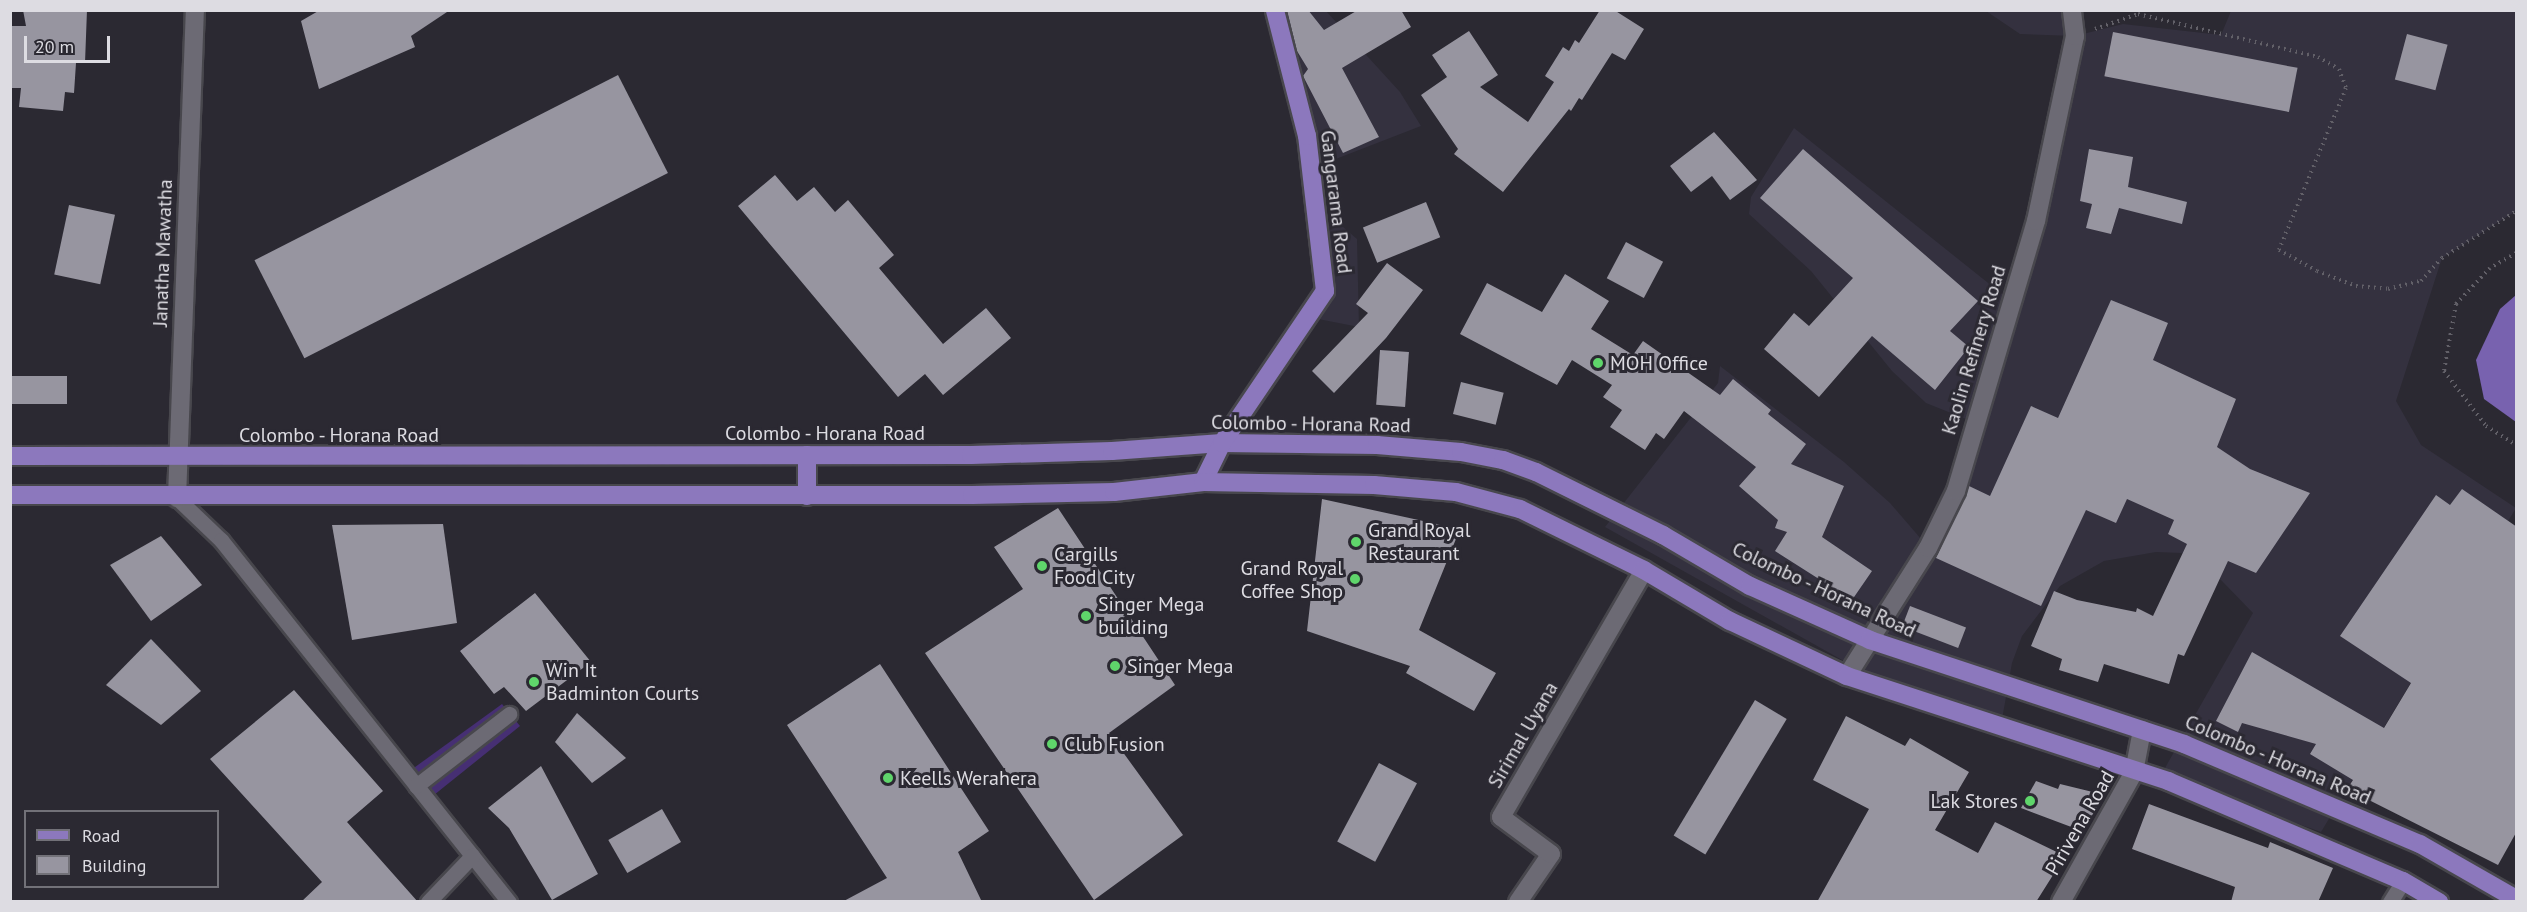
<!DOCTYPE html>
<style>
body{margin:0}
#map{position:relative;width:2527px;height:912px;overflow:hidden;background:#2b2932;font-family:"PT Sans",sans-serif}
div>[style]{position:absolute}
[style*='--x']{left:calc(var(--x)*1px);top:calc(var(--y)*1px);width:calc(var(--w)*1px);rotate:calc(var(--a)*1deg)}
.built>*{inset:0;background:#34313f}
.green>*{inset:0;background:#462f73}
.water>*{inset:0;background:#7862af}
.building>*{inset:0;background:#9795a0;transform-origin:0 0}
.path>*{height:4px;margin-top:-2px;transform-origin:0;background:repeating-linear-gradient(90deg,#626068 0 1.5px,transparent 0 6px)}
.roads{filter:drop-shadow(2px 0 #48474d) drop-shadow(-2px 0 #48474d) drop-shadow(0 2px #48474d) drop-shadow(0 -2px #48474d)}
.lane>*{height:15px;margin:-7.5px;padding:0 7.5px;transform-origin:7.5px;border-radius:7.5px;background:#6c6a74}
.street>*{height:18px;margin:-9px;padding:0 9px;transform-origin:9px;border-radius:9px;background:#6c6a74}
.primary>*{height:18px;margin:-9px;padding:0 9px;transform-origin:9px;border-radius:9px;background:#8c78bd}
.dots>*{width:16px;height:16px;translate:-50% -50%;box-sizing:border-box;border:3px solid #2b2932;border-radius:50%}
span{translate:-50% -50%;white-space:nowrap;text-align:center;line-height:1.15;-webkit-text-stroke:6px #2b2932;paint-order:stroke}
.street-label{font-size:20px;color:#dddce2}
.poi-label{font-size:20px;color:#dddce2}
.left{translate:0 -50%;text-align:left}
.right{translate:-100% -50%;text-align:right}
.frame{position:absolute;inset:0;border:12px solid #dddce2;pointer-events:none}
.legend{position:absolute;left:24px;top:810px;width:195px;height:78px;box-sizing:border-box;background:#2b2932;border:2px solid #727178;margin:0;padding:8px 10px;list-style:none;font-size:18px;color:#dddce2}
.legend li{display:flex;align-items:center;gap:12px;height:30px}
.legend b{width:30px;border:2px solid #727178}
.scale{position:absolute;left:24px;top:36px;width:86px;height:27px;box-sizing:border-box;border:3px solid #dddce2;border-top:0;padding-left:8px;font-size:18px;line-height:21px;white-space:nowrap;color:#dddce2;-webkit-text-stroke:4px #2b2932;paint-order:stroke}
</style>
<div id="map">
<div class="built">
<i style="clip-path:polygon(1275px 11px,1326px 11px,1400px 92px,1421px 126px,1310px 169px)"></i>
<i style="clip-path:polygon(1986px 11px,2072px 11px,2075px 36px,2123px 24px,2221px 35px,2231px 11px,2516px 11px,2516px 211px,2442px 258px,2396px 401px,2421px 445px,2516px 508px,2321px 832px,2161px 775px,2253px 613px,2221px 580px,2182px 553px,2156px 552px,2104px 561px,2060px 586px,2022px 636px,2012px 663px,2001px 725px,1867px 674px,1605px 527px,1718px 383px,1720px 366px,1844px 462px,1890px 503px,1928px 547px,1976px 423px,1926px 403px,1892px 371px,1811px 271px,1749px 214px,1751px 197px,1794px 128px,2012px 302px,2074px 36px,2020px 34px)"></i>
<i style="clip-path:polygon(1317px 225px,1343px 227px,1357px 239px,1359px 327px,1308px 317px,1325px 291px)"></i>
</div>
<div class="green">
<i style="clip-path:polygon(502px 704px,520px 726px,434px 795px,411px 770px)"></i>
</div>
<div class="water">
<i style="clip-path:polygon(2516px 295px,2516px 422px,2484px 399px,2476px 360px,2500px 309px)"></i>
</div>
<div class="building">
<i style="clip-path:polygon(23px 10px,87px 10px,85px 63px,76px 63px,74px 93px,65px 92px,63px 111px,19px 107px,21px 88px,10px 88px,10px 26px,26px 26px)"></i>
<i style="clip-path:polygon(320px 10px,450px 10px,411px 36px,415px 47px,319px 89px,301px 21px)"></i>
<i style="clip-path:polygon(1287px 10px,1308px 10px,1324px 30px,1358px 10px,1401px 10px,1411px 27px,1342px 68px,1379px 137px,1343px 153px,1303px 76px,1308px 69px,1297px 51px)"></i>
<i style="clip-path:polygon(1600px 10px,1614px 10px,1644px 29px,1625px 60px,1612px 53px,1582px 100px,1579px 98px,1571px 111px,1569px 109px,1503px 192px,1454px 154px,1458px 149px,1421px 95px,1447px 77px,1432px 55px,1469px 31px,1498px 75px,1480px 87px,1528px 122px,1554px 82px,1545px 76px,1563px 47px,1569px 51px,1575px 40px,1579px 43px)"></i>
<i style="left:2113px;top:32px;width:188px;height:45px;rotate:11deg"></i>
<i style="left:2407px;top:34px;width:42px;height:47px;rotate:15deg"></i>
<i style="left:618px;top:75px;width:110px;height:408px;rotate:63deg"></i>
<i style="clip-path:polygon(1714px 132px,1757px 180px,1730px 200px,1712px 176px,1691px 192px,1670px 166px)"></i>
<i style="clip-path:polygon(1803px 149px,1978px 301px,1950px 331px,1969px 347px,1935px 390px,1872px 336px,1819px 397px,1764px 349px,1794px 313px,1809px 326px,1853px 278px,1760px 198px)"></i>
<i style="clip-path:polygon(2089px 149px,2133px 157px,2128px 187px,2187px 202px,2182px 224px,2119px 208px,2111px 234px,2086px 228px,2092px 204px,2080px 201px)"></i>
<i style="clip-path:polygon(775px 175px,797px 201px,814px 187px,835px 212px,848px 200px,894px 255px,879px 268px,943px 344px,986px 308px,1011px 338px,943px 395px,925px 374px,898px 397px,738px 206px)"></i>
<i style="left:1426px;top:202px;width:38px;height:68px;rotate:68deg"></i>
<i style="left:69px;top:205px;width:47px;height:71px;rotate:12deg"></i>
<i style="left:1626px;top:242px;width:42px;height:41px;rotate:28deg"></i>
<i style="clip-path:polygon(1387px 263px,1423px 290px,1386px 338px,1334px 393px,1312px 371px,1368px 313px,1356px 304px)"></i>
<i style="clip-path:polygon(1565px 274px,1609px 301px,1591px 329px,1633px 355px,1643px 341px,1720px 395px,1733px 379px,1771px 410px,1768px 414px,1806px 444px,1791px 464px,1844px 486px,1822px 537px,1872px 571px,1852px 600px,1775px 551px,1787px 532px,1775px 528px,1778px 520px,1739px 486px,1756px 467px,1684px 411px,1664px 439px,1656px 433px,1645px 450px,1610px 427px,1622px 410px,1603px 397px,1612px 385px,1572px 360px,1557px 385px,1460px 334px,1487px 283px,1542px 312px)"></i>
<i style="clip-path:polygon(2111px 300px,2168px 323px,2153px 360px,2236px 399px,2217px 447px,2250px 469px,2310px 493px,2256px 573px,2228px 561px,2184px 656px,2178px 654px,2169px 684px,2104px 664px,2098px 682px,2059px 670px,2062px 659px,2031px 646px,2054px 591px,2077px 600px,2136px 612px,2137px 608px,2153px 616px,2187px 544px,2168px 534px,2174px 520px,2127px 499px,2116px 523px,2086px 510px,2041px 606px,1936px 558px,1969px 486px,1990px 496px,2031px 406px,2058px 418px)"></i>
<i style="left:1380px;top:350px;width:29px;height:55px;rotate:4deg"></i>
<i style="left:10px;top:376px;width:57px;height:28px"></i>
<i style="left:1461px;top:382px;width:44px;height:33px;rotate:14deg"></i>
<i style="clip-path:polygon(2462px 489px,2517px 527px,2517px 831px,2498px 865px,2347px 789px,2353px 780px,2310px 754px,2316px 744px,2242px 723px,2238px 732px,2216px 721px,2252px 652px,2384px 728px,2411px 683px,2340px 636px,2436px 495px,2450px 505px)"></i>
<i style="clip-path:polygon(1322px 499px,1460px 529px,1419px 630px,1496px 673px,1474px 711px,1406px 673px,1410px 666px,1307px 631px)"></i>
<i style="clip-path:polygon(1058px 508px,1175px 685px,1109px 733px,1183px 835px,1094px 900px,925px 653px,1023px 589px,994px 547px)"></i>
<i style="clip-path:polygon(443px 524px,457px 623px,352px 640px,332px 525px)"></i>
<i style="clip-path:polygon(161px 536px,202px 585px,151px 621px,110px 565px)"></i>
<i style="clip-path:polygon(535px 593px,591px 662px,526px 711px,504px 687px,494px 694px,460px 651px)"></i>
<i style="left:1910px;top:606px;width:60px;height:22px;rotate:21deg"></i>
<i style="clip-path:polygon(151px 639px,201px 691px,161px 725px,106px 685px)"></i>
<i style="clip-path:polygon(880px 664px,989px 831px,958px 852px,982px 902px,842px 902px,887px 878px,787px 725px)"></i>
<i style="clip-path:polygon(294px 690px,383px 791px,347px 822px,418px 902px,301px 902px,322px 882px,210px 759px)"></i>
<i style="left:1755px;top:700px;width:37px;height:158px;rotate:31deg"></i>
<i style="clip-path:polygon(577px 713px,626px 758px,592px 783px,555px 742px)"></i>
<i style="clip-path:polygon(1846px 716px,1905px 746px,1910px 738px,1969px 772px,1935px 830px,1978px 853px,1995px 822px,2065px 856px,2036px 902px,1817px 902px,1869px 809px,1813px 780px)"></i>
<i style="left:1379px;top:763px;width:43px;height:89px;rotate:28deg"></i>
<i style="clip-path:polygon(541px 766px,598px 874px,552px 900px,509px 828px,488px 808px)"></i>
<i style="clip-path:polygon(2036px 781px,2058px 789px,2060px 784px,2105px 795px,2082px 831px,2021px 808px)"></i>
<i style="clip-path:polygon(2149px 804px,2268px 848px,2270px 842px,2333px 868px,2318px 902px,2231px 902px,2235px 887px,2132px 849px)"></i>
<i style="left:662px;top:809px;width:38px;height:62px;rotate:60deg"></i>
</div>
<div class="path">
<i style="--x:2095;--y:29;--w:46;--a:-19.2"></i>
<i style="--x:2138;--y:14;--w:185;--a:13.4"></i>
<i style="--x:2318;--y:57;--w:24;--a:30"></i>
<i style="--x:2339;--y:69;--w:20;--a:70"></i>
<i style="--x:2346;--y:88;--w:175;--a:112.5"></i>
<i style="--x:2279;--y:250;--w:43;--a:28.9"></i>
<i style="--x:2317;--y:271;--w:42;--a:21"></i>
<i style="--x:2356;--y:286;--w:32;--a:5"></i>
<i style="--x:2388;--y:289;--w:34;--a:-14"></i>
<i style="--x:2421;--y:281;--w:31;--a:-48"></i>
<i style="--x:2442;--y:258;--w:88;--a:-32.4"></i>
<i style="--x:2516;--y:253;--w:30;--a:150"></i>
<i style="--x:2490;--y:268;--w:50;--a:133.4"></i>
<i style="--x:2456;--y:304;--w:68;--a:100.2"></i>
<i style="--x:2444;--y:371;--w:69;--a:52.6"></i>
<i style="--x:2486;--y:426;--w:36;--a:32"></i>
</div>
<div class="roads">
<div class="lane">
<i style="--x:177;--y:498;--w:61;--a:43.7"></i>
<i style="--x:221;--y:540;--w:463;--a:51.5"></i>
<i style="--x:416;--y:786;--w:118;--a:-37.7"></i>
<i style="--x:428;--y:902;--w:64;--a:-46.3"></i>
<i style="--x:2390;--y:902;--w:25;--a:-58"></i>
</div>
<div class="street">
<i style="--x:177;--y:498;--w:488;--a:-87.9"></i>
<i style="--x:1847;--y:676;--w:151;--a:-57.7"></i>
<i style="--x:1928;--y:548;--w:64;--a:-63.8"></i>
<i style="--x:1956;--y:491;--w:282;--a:-73.5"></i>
<i style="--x:2036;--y:221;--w:189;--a:-78.1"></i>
<i style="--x:2075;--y:36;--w:26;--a:-97"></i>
<i style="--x:1518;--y:902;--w:58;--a:-55.5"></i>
<i style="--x:1551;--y:854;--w:62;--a:-143.5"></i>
<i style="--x:1501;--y:817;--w:285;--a:-59.9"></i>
<i style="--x:2061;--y:902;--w:149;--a:-60.7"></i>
<i style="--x:2134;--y:772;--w:43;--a:-79.2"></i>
</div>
<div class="primary">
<i style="--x:10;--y:456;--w:961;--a:-0.06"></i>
<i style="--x:971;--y:455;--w:141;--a:-1.6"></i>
<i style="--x:1112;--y:451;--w:110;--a:-4.2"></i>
<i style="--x:1222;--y:443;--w:155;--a:0.7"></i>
<i style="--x:1377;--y:445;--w:84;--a:4.8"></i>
<i style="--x:1461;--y:452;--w:43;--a:10.8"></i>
<i style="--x:1503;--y:460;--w:35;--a:20"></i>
<i style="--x:1536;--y:472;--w:142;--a:26.4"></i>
<i style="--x:1663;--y:535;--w:101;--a:30.4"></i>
<i style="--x:1750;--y:586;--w:132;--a:24.2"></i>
<i style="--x:1870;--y:640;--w:331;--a:18.3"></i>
<i style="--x:2184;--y:744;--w:256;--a:23"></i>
<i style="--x:2420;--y:844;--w:111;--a:29.8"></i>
<i style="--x:1203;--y:482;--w:43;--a:-64"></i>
<i style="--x:1222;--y:443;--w:184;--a:-55.9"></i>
<i style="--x:1325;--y:291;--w:156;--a:-96.6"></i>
<i style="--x:1307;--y:136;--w:130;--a:-104.3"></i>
<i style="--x:10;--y:495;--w:962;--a:0"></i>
<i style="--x:972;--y:495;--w:142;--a:-1.2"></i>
<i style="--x:1114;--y:492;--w:90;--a:-6.4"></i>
<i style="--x:1203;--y:482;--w:171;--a:1"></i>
<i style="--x:1374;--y:485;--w:82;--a:4.9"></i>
<i style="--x:1456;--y:492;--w:66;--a:14.9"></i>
<i style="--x:1520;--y:509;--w:138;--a:26.2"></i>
<i style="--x:1644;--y:570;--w:100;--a:30.7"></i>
<i style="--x:1730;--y:621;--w:129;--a:25.2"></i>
<i style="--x:1847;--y:676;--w:338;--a:18.1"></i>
<i style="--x:2168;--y:781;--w:255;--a:23.1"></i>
<i style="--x:2403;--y:881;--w:42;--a:30.3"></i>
<i style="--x:807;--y:496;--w:41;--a:-90"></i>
</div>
</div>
<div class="dots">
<i style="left:1598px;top:363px;background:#5fd56b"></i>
<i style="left:1356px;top:542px;background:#5fd56b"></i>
<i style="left:1042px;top:566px;background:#5fd56b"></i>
<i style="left:1355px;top:579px;background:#5fd56b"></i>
<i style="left:1086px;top:616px;background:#5fd56b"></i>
<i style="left:1115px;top:666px;background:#5fd56b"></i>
<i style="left:534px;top:682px;background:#5fd56b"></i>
<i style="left:1052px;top:744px;background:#5fd56b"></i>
<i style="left:888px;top:778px;background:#5fd56b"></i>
<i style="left:2030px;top:801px;background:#5fd56b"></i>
</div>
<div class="street-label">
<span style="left:1336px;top:202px;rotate:83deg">Gangarama Road</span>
<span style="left:163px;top:253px;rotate:-88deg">Janatha Mawatha</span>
<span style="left:1974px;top:350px;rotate:-73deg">Kaolin Refinery Road</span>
<span style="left:1311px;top:424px;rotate:1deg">Colombo - Horana Road</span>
<span style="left:825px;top:433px">Colombo - Horana Road</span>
<span style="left:339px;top:435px">Colombo - Horana Road</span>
<span style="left:1824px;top:590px;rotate:25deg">Colombo - Horana Road</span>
<span style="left:1523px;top:735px;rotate:-60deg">Sirimal Uyana</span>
<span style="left:2278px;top:760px;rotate:23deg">Colombo - Horana Road</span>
<span style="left:2080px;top:823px;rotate:-60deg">Pirivena Road</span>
</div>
<div class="poi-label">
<span class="left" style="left:1610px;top:363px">MOH Office</span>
<span class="left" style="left:1368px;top:542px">Grand Royal<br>Restaurant</span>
<span class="left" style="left:1054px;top:566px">Cargills<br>Food City</span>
<span class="right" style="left:1343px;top:580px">Grand Royal<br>Coffee Shop</span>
<span class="left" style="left:1098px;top:616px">Singer Mega<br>building</span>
<span class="left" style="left:1127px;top:666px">Singer Mega</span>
<span class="left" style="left:546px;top:682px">Win It<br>Badminton Courts</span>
<span class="left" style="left:1064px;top:744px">Club Fusion</span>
<span class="left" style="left:900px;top:778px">Keells Werahera</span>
<span class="right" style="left:2018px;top:801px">Lak Stores</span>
</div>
<div class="frame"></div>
<ul class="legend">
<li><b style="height:8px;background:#8c78bd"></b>Road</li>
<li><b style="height:16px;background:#9795a0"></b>Building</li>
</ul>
<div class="scale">20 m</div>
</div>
